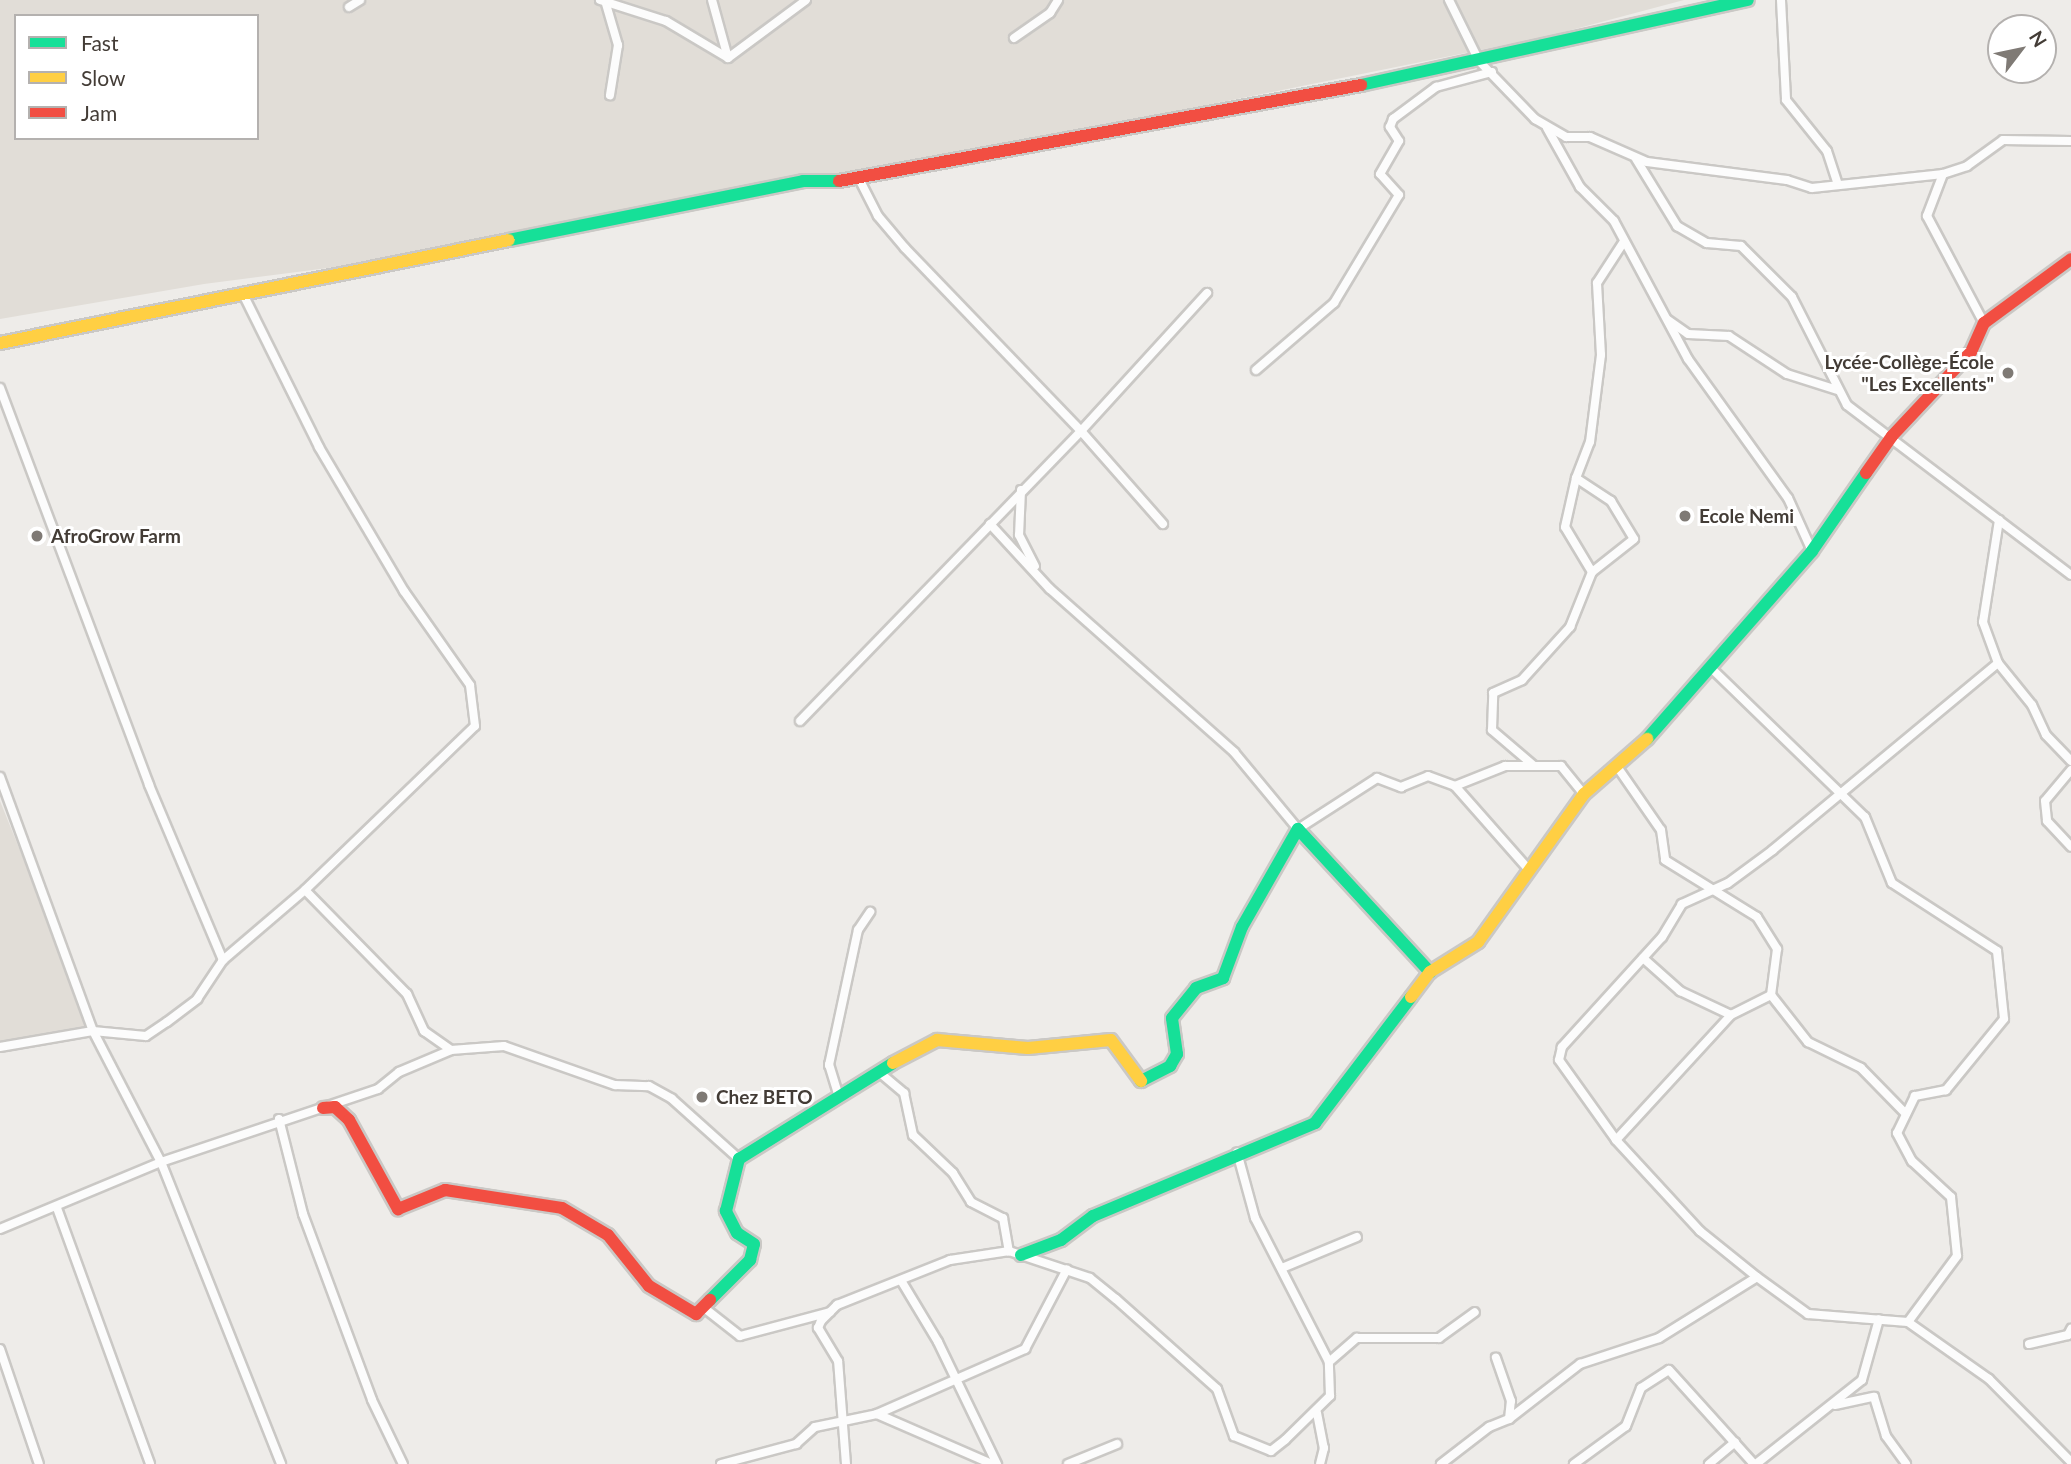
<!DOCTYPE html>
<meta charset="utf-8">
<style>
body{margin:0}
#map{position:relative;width:2071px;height:1464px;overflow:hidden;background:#eeece9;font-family:Lato,sans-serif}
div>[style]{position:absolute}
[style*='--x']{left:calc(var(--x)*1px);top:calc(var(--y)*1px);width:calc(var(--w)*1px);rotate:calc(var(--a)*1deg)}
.residential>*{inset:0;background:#e1ddd7}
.roads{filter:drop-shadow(2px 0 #cac8c5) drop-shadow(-2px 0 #cac8c5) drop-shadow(0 2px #cac8c5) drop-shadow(0 -2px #cac8c5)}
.street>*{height:8px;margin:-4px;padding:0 4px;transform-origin:4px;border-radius:4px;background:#fcfcfc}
.fast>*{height:12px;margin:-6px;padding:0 6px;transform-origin:6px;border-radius:6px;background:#16e098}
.slow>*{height:12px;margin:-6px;padding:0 6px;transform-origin:6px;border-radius:6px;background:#ffcf43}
.jam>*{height:12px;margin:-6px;padding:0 6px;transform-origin:6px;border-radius:6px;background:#f24e42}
.dots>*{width:19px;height:19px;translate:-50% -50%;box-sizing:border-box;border:4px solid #fff;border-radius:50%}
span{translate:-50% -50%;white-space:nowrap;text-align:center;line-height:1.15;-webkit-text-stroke:6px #fff;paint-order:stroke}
.poi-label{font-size:19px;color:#433c36;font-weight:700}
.right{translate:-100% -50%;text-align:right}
.left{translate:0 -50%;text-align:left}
.legend{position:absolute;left:14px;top:14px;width:245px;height:126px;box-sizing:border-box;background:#fff;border:2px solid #b4b1af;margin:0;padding:9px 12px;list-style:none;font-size:21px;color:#433c36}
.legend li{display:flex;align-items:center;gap:14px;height:35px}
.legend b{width:35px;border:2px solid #b4b1af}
.north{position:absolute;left:1987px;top:14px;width:70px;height:70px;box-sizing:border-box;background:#fff;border:2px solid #b4b1af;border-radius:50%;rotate:58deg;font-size:19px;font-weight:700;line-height:28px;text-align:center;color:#433c36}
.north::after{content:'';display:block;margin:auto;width:24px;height:32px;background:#7f7a75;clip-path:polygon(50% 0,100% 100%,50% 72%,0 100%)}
</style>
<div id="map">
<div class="residential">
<i style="clip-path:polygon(evenodd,0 0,1684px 0,1545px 37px,523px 243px,204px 284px,0 319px,0 0,16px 16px,257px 16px,257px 138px,16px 138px,16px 16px)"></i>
<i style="clip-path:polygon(0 801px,92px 1028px,0 1045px)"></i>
</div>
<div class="roads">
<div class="street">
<i style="--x:600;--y:0;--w:69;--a:17.7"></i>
<i style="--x:666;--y:21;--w:72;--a:30.8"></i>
<i style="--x:728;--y:58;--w:60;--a:-105.4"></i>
<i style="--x:1449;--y:0;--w:68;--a:63.8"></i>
<i style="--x:1479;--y:61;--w:81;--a:46"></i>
<i style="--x:1535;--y:119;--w:36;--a:30"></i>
<i style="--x:1566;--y:137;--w:24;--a:0"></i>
<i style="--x:1590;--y:137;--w:62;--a:23.7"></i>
<i style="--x:1647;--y:162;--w:141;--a:7.3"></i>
<i style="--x:1787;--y:180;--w:26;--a:18"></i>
<i style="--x:1812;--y:188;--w:132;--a:-6.1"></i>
<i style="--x:1943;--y:174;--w:25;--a:-18"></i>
<i style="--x:1967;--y:166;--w:44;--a:-35.8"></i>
<i style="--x:2003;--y:140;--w:68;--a:0.8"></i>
<i style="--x:1781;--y:0;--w:100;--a:87.1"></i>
<i style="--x:1786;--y:100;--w:65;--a:51.2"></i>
<i style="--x:1827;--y:151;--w:35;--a:72"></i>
<i style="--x:606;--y:4;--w:43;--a:73.7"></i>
<i style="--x:618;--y:45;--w:51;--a:99.1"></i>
<i style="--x:349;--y:7;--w:13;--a:-32"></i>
<i style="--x:1014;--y:38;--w:44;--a:-34.8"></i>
<i style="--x:1050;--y:13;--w:15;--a:-58"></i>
<i style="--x:728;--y:58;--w:97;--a:-36.6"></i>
<i style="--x:1547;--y:128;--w:68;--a:60.8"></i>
<i style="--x:1580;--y:187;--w:48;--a:45"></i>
<i style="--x:1614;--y:221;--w:157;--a:61.8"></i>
<i style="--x:1688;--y:359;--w:171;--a:54.3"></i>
<i style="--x:1788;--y:498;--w:58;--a:65.6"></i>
<i style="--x:1636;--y:159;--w:79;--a:58.5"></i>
<i style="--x:1677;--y:226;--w:34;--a:30"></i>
<i style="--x:1707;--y:243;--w:34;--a:5"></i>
<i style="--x:1741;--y:246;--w:72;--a:45"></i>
<i style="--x:1792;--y:297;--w:121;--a:63"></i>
<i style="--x:1847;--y:405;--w:281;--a:37.2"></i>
<i style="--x:1943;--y:174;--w:45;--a:110.9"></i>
<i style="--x:1927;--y:216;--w:121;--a:62"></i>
<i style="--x:1668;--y:320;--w:24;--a:35"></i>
<i style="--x:1688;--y:334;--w:41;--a:2.8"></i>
<i style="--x:1729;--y:336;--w:69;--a:33.2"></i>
<i style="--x:1787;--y:374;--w:52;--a:17.7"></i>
<i style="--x:1256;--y:370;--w:103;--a:-40.7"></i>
<i style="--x:1334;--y:303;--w:126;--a:-59"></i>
<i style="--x:1399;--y:195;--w:28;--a:-132"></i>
<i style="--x:1380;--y:174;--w:38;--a:-60"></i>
<i style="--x:1399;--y:141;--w:17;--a:-123"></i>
<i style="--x:1390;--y:127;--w:9;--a:-69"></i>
<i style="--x:1393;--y:119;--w:54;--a:-36.7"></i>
<i style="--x:1436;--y:87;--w:58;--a:-15"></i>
<i style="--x:0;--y:388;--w:424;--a:69.4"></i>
<i style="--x:149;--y:785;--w:190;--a:67.1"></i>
<i style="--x:1576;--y:478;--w:42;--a:33.3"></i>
<i style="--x:1611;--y:501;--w:44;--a:58.8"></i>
<i style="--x:1634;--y:539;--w:53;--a:141.8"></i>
<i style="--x:1592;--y:572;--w:52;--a:-121"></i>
<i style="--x:1565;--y:527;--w:50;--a:-77.3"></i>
<i style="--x:1576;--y:478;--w:39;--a:-69"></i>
<i style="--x:1590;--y:442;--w:88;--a:-82.8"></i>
<i style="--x:1601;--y:355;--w:72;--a:-93.2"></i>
<i style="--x:1597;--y:283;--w:48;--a:-57"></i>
<i style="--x:1021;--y:490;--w:45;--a:92.5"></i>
<i style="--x:1019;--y:535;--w:35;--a:63"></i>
<i style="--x:1999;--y:520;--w:103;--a:98.9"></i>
<i style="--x:1983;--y:622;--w:44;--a:69.9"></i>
<i style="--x:1998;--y:663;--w:54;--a:51"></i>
<i style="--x:2032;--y:705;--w:33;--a:65"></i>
<i style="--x:2046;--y:735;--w:36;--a:46"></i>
<i style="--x:990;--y:524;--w:88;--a:47.3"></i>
<i style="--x:1050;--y:589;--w:246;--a:41.5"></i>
<i style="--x:1234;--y:752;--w:100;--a:50.3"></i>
<i style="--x:1298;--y:829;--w:94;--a:-32.8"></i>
<i style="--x:1377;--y:778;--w:26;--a:21"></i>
<i style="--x:1401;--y:787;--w:29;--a:-22"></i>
<i style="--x:1428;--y:776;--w:29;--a:20"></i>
<i style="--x:1455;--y:786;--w:112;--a:48.6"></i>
<i style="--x:1163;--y:524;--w:124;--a:-131.4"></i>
<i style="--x:1081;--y:431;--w:187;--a:-47.6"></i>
<i style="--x:1998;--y:663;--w:293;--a:140.3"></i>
<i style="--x:1773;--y:850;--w:56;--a:143.7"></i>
<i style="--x:1728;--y:883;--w:51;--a:155.5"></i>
<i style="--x:1682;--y:904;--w:39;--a:121"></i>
<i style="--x:1662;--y:937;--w:149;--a:132.3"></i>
<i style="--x:1562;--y:1047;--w:13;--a:103"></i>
<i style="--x:1559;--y:1060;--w:98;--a:54.5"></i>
<i style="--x:1616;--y:1140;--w:124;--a:47.3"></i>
<i style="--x:1700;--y:1231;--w:73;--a:38.9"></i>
<i style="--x:1757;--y:1277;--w:63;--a:36"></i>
<i style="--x:1808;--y:1314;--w:100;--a:4.6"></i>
<i style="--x:1908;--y:1322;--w:99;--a:35.1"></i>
<i style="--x:1989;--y:1379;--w:117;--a:45.3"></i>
<i style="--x:1709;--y:666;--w:217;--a:44.1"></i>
<i style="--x:1865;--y:817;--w:71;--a:67.8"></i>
<i style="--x:1892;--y:883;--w:125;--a:32.9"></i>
<i style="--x:1997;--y:951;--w:68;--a:84.1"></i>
<i style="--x:2004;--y:1019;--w:92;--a:129.2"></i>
<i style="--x:1946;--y:1090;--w:32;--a:169"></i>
<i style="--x:1915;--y:1096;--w:41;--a:115.9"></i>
<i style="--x:1897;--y:1133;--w:32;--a:62"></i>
<i style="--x:1912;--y:1161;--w:53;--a:42.7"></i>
<i style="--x:1951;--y:1197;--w:59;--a:84.2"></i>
<i style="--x:1957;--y:1256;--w:82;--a:126.6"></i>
<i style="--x:800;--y:721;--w:404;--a:-45.9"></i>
<i style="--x:1081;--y:431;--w:254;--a:-133.9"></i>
<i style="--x:905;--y:248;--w:42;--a:-130.2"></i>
<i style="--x:878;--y:216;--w:39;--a:-117"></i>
<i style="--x:1533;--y:765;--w:54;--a:-139.5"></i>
<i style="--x:1492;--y:730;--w:37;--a:-88"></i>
<i style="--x:1493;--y:693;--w:32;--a:-24"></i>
<i style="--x:1522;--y:680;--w:72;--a:-47.8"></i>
<i style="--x:1570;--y:627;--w:59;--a:-68.2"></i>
<i style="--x:1618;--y:768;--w:75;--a:55.3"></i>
<i style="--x:1661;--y:830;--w:30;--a:82"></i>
<i style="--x:1665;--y:860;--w:108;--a:31.8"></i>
<i style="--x:1757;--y:917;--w:38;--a:58"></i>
<i style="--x:1777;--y:949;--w:46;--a:97.4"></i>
<i style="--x:1771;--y:995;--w:60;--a:51.8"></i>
<i style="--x:1808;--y:1042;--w:59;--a:26.1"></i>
<i style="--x:1861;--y:1068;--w:64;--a:45.6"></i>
<i style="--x:2071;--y:770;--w:40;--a:130"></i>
<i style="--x:2045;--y:801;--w:20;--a:84"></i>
<i style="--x:2047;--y:821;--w:35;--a:47"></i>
<i style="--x:0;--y:777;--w:270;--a:69.9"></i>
<i style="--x:93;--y:1031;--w:148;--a:62.6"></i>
<i style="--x:161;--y:1162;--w:325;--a:68.3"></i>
<i style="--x:1455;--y:786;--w:54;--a:-21.8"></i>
<i style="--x:1505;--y:766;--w:56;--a:0"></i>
<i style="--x:1561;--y:766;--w:36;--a:51"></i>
<i style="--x:305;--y:890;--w:146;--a:45.6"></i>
<i style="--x:407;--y:994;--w:41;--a:65.3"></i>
<i style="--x:424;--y:1031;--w:33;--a:35"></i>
<i style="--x:451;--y:1050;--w:53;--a:-4.3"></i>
<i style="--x:504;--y:1046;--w:118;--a:19.4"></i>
<i style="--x:615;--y:1085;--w:34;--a:2"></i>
<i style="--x:649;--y:1086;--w:26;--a:29"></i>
<i style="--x:672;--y:1099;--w:90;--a:41.8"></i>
<i style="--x:1643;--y:958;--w:50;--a:41.7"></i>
<i style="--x:1680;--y:991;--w:56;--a:25.2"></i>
<i style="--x:1731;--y:1015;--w:45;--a:-26.6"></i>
<i style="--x:0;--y:1047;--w:94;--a:-9.8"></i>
<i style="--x:93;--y:1031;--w:53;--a:5.4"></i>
<i style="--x:146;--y:1036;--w:25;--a:-34"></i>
<i style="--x:167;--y:1022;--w:38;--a:-37"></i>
<i style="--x:197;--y:999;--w:47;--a:-56.3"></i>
<i style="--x:223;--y:960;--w:108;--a:-40.5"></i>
<i style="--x:305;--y:890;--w:236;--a:-44"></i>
<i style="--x:475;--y:726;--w:41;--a:-97"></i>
<i style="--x:470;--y:685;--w:115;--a:-125.1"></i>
<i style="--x:404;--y:591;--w:167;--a:-120.6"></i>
<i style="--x:319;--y:447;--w:173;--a:-116.4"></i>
<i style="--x:879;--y:1072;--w:33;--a:40"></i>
<i style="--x:904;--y:1093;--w:43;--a:77.9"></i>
<i style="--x:913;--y:1135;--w:55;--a:43.5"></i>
<i style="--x:953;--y:1173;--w:34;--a:58"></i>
<i style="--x:971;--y:1202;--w:36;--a:27"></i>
<i style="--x:1003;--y:1218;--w:34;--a:80"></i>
<i style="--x:839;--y:1097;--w:34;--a:-107"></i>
<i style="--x:829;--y:1065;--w:138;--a:-77.9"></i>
<i style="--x:858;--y:930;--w:22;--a:-56"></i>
<i style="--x:279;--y:1119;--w:98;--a:75.8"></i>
<i style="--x:303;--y:1214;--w:198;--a:69.6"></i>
<i style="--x:372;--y:1400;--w:71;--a:64.2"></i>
<i style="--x:1616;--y:1140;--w:170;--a:-47.4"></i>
<i style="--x:57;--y:1208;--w:272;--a:70"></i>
<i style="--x:0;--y:1229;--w:174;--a:-22.6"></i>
<i style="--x:161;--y:1162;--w:229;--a:-18.6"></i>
<i style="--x:378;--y:1089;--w:27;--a:-39"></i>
<i style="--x:399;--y:1072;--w:56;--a:-22.9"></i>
<i style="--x:1282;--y:1268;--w:81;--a:-22.5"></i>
<i style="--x:902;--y:1282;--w:70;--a:59"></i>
<i style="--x:938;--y:1342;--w:136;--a:64.2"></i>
<i style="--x:703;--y:1307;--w:47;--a:38.1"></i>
<i style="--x:740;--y:1336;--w:93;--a:-14.9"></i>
<i style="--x:2029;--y:1344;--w:40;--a:-13"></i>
<i style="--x:2068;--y:1335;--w:7;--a:-63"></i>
<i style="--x:0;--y:1349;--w:121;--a:71.3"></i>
<i style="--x:1329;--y:1362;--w:37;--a:-41"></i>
<i style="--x:1357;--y:1338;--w:82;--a:0"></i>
<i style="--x:1439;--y:1338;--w:44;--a:-35.8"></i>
<i style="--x:1835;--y:1405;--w:40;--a:-12"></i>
<i style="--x:1874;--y:1397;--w:41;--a:72.9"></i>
<i style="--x:1886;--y:1436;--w:34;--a:54"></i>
<i style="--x:1317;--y:1413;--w:36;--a:79"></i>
<i style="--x:1324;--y:1448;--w:16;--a:104"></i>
<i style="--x:877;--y:1414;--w:162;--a:-23.7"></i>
<i style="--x:1025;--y:1349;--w:90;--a:-62.3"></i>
<i style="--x:1509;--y:1419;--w:90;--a:-37.8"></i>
<i style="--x:1580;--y:1364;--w:83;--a:-18.2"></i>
<i style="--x:1659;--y:1338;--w:115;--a:-31.9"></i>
<i style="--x:721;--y:1464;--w:78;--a:-14.9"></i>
<i style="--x:796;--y:1444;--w:25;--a:-42"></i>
<i style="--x:815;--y:1427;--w:63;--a:-11.8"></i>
<i style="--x:877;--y:1414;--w:125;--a:23.5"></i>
<i style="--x:846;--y:1464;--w:103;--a:-94.4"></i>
<i style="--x:838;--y:1361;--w:39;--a:-121"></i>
<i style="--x:818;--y:1328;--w:8;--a:-67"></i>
<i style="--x:821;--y:1321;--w:23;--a:-45"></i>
<i style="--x:837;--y:1305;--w:122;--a:-21.7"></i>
<i style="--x:950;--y:1260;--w:60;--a:-8.7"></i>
<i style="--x:1009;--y:1251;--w:85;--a:18.4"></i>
<i style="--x:1090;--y:1278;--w:33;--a:39"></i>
<i style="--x:1116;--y:1299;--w:135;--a:41.7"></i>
<i style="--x:1217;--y:1389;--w:50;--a:70.1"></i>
<i style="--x:1234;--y:1436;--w:40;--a:22"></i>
<i style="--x:1271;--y:1451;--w:18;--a:-38"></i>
<i style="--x:1285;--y:1440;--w:63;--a:-44.4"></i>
<i style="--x:1330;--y:1396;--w:34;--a:-92"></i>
<i style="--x:1329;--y:1362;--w:162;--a:-117.2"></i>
<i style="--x:1255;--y:1218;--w:68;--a:-105.3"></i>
<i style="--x:1068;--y:1464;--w:53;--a:-22.2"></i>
<i style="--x:1441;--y:1464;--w:61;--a:-37.6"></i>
<i style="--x:1489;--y:1427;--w:22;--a:-22"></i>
<i style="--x:1509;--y:1419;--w:18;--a:-84"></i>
<i style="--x:1511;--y:1401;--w:46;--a:-109.2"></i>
<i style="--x:1574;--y:1464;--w:64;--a:-36.2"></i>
<i style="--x:1626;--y:1426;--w:41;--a:-68.5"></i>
<i style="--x:1641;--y:1388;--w:33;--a:-33"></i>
<i style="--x:1669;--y:1370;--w:127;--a:47.9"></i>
<i style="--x:1709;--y:1464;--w:34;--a:-40"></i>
<i style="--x:1756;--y:1464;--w:135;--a:-38.4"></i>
<i style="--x:1862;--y:1380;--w:63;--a:-74.4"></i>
</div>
<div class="fast">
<i style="--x:1361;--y:85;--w:396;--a:-12.4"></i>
<i style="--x:509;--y:240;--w:300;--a:-11.3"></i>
<i style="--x:803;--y:181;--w:36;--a:0"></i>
<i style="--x:1647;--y:739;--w:250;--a:-48.7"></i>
<i style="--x:1812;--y:551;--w:95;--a:-55.3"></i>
<i style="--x:1141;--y:1081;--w:33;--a:-27"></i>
<i style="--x:1170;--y:1066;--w:14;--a:-60"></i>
<i style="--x:1177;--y:1054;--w:36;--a:-98"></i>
<i style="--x:1172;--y:1018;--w:38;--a:-51"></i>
<i style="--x:1196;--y:988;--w:29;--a:-20"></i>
<i style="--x:1223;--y:978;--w:54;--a:-69.6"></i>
<i style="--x:1242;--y:927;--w:113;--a:-60.3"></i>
<i style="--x:1298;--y:829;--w:195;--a:47.3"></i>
<i style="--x:1021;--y:1255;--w:43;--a:-20.6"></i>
<i style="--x:1061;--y:1240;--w:40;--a:-37"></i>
<i style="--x:1093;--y:1216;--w:241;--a:-22.7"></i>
<i style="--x:1315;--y:1123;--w:158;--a:-52.7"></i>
<i style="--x:710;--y:1300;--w:57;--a:-45"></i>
<i style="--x:750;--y:1260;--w:16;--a:-76"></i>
<i style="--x:754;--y:1244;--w:20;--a:-147"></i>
<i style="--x:737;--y:1233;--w:25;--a:-117"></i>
<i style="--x:726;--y:1211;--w:54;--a:-76"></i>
<i style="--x:739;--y:1159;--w:181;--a:-31.9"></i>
</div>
<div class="slow">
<i style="--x:0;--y:343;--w:519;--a:-11.44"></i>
<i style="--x:1411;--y:997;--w:31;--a:-53"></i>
<i style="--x:1430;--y:972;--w:57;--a:-32"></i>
<i style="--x:1478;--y:942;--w:182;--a:-54.4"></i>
<i style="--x:1584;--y:794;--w:84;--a:-41.1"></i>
<i style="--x:893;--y:1063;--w:50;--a:-27.6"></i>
<i style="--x:937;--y:1040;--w:91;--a:5"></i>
<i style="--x:1028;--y:1048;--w:83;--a:-5.5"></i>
<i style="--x:1111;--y:1040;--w:51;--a:53.8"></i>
</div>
<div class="jam">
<i style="--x:839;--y:181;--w:531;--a:-10.42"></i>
<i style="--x:1866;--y:473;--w:45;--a:-54.9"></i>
<i style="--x:1892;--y:436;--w:115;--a:-46.8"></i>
<i style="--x:1971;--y:352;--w:32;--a:-66"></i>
<i style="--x:1984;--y:323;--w:108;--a:-36.3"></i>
<i style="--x:323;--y:1108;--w:12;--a:-5"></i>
<i style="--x:335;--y:1107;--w:19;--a:43"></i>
<i style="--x:349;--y:1120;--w:102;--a:61.2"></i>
<i style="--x:398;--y:1209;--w:51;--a:-22"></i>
<i style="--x:445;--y:1190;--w:118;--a:8.7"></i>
<i style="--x:562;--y:1208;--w:53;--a:30.4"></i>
<i style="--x:608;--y:1235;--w:65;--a:51.2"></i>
<i style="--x:649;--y:1286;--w:55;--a:30.8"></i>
<i style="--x:696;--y:1314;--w:20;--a:-45"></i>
</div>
</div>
<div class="dots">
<i style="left:2008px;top:373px;background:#7f7a75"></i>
<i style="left:1685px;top:516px;background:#7f7a75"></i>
<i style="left:37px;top:536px;background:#7f7a75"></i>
<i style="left:702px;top:1097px;background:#7f7a75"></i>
</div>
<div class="poi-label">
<span class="right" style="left:1994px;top:373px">Lycée-Collège-École<br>"Les Excellents"</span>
<span class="left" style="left:1699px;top:516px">Ecole Nemi</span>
<span class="left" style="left:51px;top:536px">AfroGrow Farm</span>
<span class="left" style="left:716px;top:1097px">Chez BETO</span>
</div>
<ul class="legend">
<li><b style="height:9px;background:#16e098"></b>Fast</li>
<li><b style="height:9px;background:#ffcf43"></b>Slow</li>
<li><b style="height:9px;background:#f24e42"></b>Jam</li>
</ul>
<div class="north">N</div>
</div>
